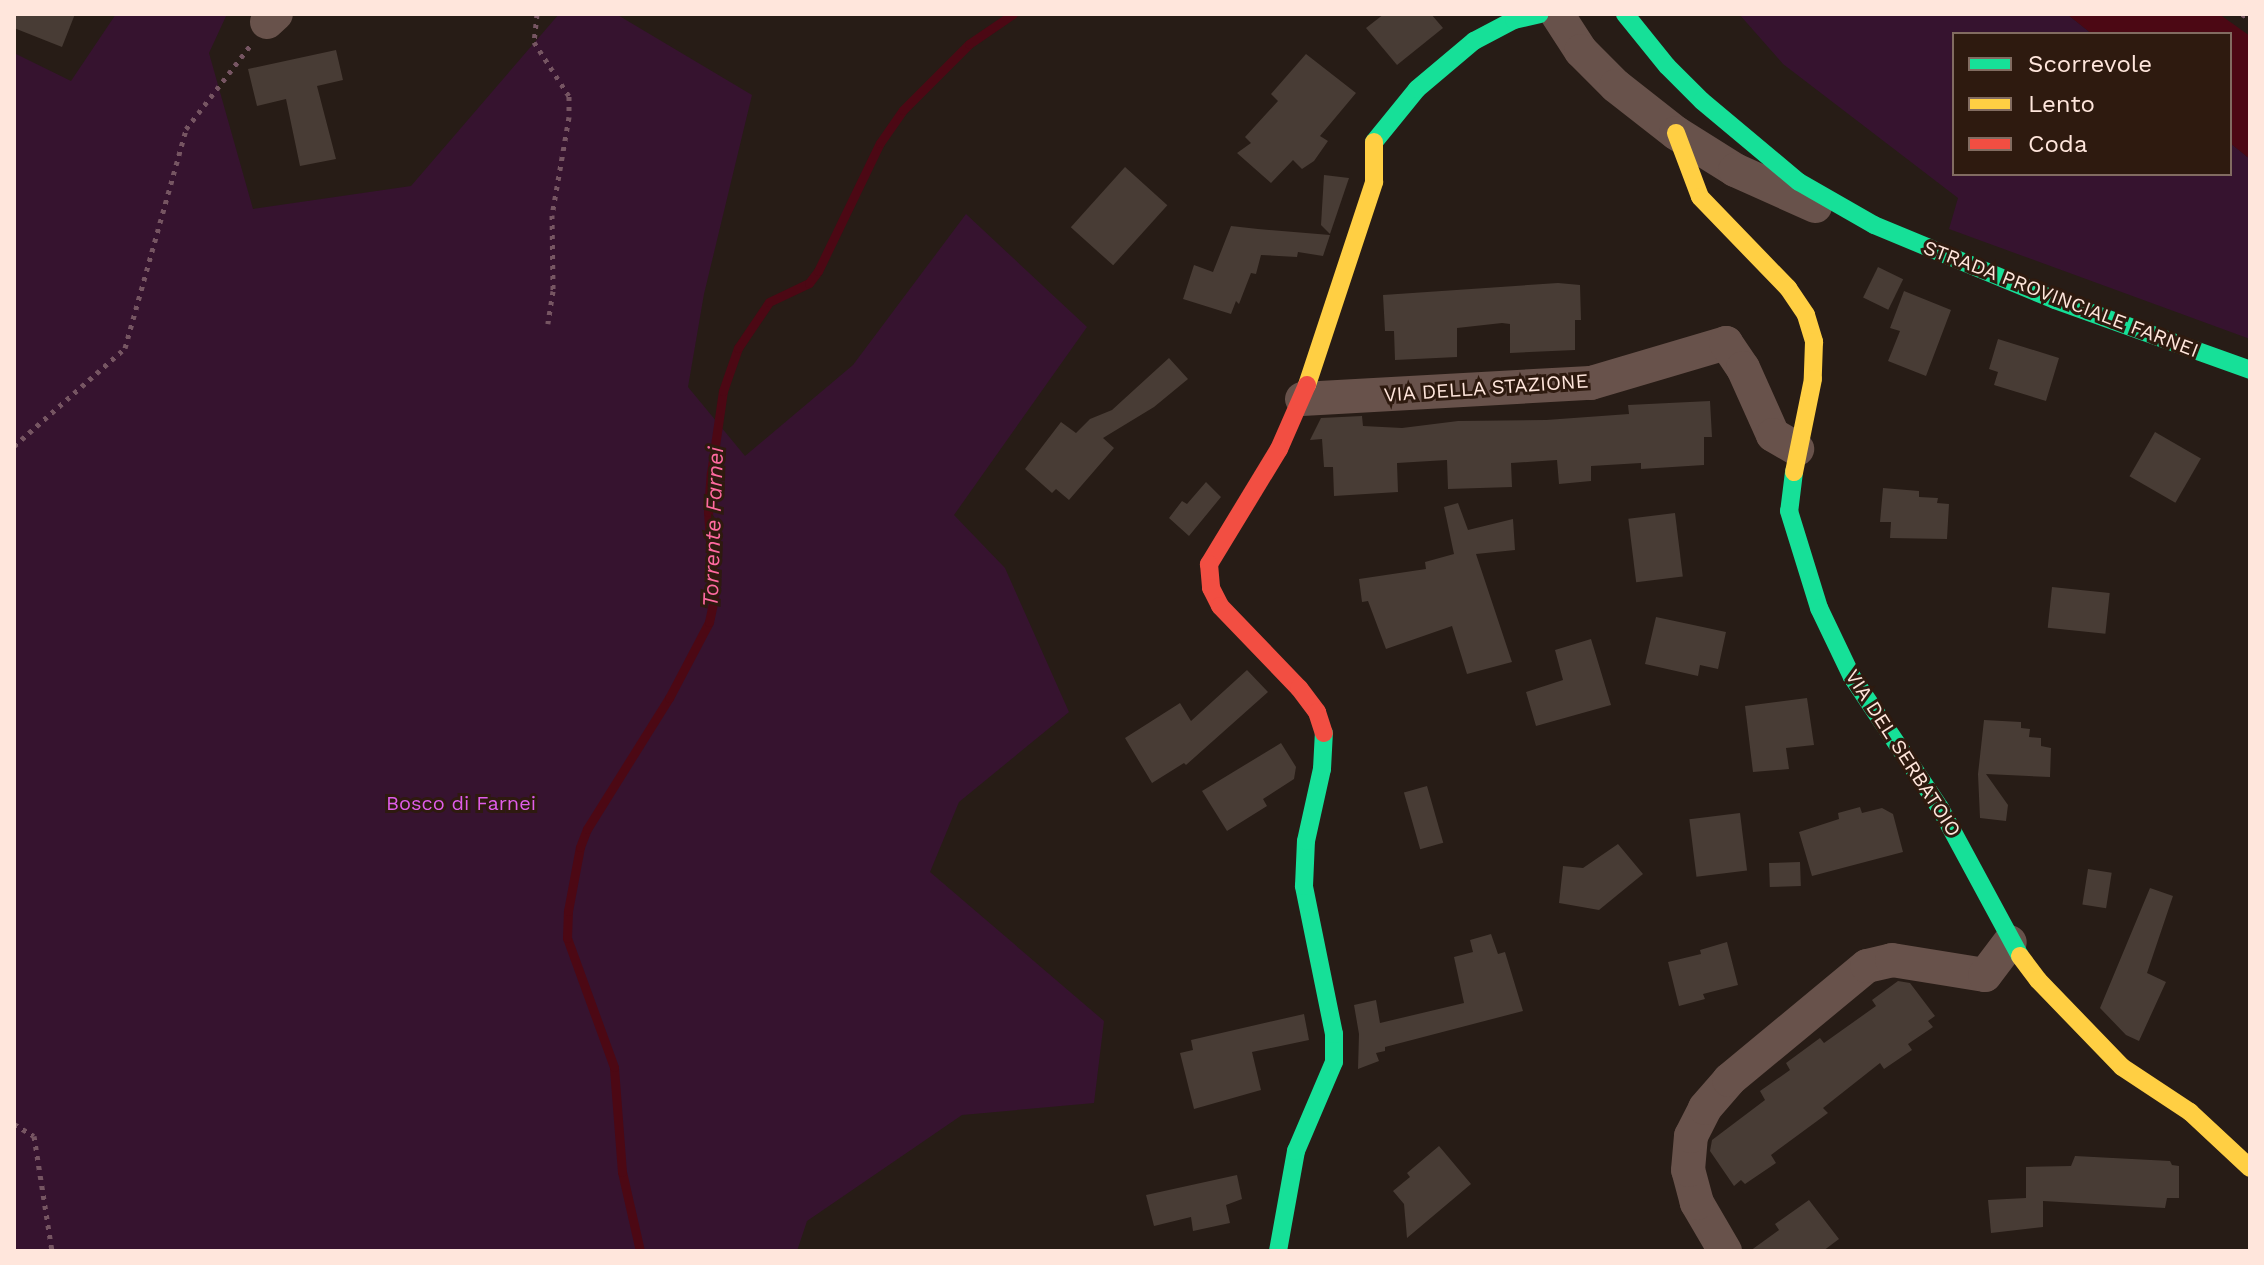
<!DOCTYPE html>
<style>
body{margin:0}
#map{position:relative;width:2264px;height:1265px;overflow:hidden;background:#271c16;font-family:"Work Sans",sans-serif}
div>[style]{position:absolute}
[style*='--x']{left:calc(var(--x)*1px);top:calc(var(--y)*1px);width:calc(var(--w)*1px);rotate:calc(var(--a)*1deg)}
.green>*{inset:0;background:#36132f}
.water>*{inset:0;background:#4c0814}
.stream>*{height:9px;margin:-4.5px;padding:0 4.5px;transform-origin:4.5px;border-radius:4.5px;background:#4c0814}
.building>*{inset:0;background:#483c35;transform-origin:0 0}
.path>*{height:5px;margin-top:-2.5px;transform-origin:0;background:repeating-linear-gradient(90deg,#765562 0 4px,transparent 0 10px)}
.street>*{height:34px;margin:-17px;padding:0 17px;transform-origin:17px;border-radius:17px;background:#68524b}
.fast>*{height:18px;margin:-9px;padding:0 9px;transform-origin:9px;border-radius:9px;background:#16e098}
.slow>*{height:18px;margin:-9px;padding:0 9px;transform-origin:9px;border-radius:9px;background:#ffcf43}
.jam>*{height:18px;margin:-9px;padding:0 9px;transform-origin:9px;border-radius:9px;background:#f24e42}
span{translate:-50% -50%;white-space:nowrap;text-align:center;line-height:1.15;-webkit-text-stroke:6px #2e1a0f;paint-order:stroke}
.street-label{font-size:20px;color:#ffe6dc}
.park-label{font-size:20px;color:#e05dea}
.water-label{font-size:22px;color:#ff6aa0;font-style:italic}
.frame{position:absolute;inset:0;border:16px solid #ffe6dc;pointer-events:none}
.legend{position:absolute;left:1952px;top:32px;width:280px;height:144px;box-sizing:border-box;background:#2e1a0f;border:2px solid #826c61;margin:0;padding:10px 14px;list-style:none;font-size:24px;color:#ffe6dc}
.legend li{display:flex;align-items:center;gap:16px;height:40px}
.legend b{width:40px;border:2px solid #826c61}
</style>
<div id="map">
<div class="green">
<i style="clip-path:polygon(116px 14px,227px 14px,209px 53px,253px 209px,411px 186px,559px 14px,616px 14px,752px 95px,704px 294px,688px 387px,745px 456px,853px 365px,966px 214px,1087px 327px,954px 515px,1005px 568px,1069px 712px,959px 802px,930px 872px,1104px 1021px,1094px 1103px,962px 1115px,807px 1221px,797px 1251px,14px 1251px,14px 53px,71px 81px)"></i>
<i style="clip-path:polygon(1739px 14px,2067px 14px,2092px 34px,1954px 34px,1954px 174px,2230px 174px,2230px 143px,2250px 159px,2250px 339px,1949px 229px,1958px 198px,1783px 64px)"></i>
</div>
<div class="water">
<i style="clip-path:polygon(2067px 14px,2219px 14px,2250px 36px,2250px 159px,2230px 143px,2230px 34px,2092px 34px)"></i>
</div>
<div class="stream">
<i style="--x:640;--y:1251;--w:81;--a:-102.8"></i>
<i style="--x:622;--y:1172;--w:105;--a:-94.4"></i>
<i style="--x:614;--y:1067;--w:137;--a:-110"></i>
<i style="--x:567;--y:938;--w:27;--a:-88"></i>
<i style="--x:568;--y:911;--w:65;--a:-79.4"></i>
<i style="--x:580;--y:847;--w:19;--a:-69"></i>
<i style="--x:587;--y:829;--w:155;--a:-58"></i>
<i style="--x:669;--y:698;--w:86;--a:-62.2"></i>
<i style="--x:709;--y:622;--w:24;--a:-78"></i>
<i style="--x:714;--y:599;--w:87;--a:-93.9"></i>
<i style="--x:708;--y:512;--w:39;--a:-86"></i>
<i style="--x:711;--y:473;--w:83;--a:-81.7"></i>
<i style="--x:723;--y:391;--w:46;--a:-70.8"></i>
<i style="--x:738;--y:348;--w:55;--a:-56"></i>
<i style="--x:769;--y:302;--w:44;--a:-25.4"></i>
<i style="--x:809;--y:283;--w:15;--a:-53"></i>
<i style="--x:818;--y:271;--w:142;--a:-64.2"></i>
<i style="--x:880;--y:143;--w:40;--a:-55.1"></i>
<i style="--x:903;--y:110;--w:93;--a:-45"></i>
<i style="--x:969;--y:44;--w:53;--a:-34.3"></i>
</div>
<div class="building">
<i style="clip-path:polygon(14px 14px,75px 14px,62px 47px,14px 28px)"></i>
<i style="clip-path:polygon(1384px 14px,1431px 14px,1443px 28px,1397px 65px,1366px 28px)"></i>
<i style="clip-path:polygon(336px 50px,343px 80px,317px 86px,336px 159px,300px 166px,286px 99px,257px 106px,248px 69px)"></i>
<i style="clip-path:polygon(1306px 54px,1356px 93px,1320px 136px,1328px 141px,1314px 161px,1302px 169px,1293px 160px,1271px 183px,1237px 153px,1251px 143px,1245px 137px,1278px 101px,1271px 94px)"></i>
<i style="left:1125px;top:167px;width:57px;height:81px;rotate:42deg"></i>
<i style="clip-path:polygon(1324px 175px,1349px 178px,1330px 234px,1321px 225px)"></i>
<i style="clip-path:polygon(1231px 226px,1258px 229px,1330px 235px,1323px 256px,1298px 252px,1297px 257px,1261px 255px,1256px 274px,1251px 273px,1239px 304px,1236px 301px,1231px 314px,1183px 299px,1194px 265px,1213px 272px)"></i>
<i style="left:1878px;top:267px;width:28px;height:34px;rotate:26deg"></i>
<i style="clip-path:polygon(1558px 283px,1580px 285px,1581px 320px,1575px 320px,1575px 350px,1510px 353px,1510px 324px,1502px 323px,1457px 328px,1457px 357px,1395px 360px,1394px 331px,1385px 331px,1383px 295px)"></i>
<i style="clip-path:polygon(1904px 291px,1951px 310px,1926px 376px,1888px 361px,1900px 331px,1890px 328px)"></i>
<i style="clip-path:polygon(1998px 339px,2059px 358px,2046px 401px,1994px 385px,1998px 372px,1989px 369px)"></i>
<i style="clip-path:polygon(1169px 358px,1188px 379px,1154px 407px,1103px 438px,1114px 448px,1069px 500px,1056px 489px,1052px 493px,1025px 469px,1061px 422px,1076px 433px,1090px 419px,1112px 410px)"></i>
<i style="clip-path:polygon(1710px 401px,1712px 437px,1704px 437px,1704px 465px,1641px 469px,1641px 463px,1591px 466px,1591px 481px,1559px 484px,1557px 460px,1511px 463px,1512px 487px,1448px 489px,1447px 460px,1397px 463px,1398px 492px,1334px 496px,1333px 467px,1324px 467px,1322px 439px,1310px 440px,1321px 418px,1362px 416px,1363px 426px,1402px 428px,1458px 421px,1546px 420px,1629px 414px,1628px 405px)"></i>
<i style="left:2155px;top:432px;width:53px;height:51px;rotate:30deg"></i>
<i style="clip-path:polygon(1206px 482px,1221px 497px,1189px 536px,1169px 518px,1182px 501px,1187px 504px)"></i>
<i style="clip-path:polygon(1883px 488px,1919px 491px,1919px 497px,1938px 498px,1937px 503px,1949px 504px,1947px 539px,1890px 538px,1891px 522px,1880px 522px)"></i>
<i style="clip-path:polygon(1458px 503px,1468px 530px,1513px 519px,1515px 550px,1476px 554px,1512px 662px,1467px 674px,1452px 626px,1386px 649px,1368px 601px,1362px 602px,1359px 579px,1426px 569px,1425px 562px,1454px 554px,1444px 507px)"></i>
<i style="left:1675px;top:513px;width:64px;height:47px;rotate:83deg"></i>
<i style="left:2052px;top:587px;width:58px;height:41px;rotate:6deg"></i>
<i style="clip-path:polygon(1656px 617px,1726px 632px,1718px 669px,1700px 665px,1698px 676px,1645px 664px)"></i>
<i style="clip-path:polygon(1591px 639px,1611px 705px,1536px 726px,1526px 692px,1563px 680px,1555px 650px)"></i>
<i style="clip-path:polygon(1247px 670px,1268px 692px,1186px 765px,1184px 763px,1152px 783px,1125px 738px,1180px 703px,1191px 721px)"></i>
<i style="clip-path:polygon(1807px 698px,1814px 745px,1786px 748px,1789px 769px,1753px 772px,1745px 706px)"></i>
<i style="clip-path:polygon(1984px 720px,2021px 722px,2021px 728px,2030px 729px,2029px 737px,2041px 738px,2041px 746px,2051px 748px,2050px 777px,1986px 774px,2008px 805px,2006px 821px,1980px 818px,1978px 774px)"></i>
<i style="clip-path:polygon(1281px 743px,1296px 767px,1294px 779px,1263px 799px,1267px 806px,1227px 831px,1202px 791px)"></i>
<i style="left:1427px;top:786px;width:59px;height:24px;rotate:74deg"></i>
<i style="clip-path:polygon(1860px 807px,1862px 813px,1882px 808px,1893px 814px,1903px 852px,1812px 876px,1799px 832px,1839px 819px,1838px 813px)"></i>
<i style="left:1740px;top:813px;width:58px;height:51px;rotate:83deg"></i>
<i style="clip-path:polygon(1618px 844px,1643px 874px,1599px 910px,1559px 903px,1563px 866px,1583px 868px)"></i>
<i style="left:1800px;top:862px;width:24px;height:31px;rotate:88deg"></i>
<i style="left:2088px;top:869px;width:24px;height:36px;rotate:9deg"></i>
<i style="clip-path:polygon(2150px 888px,2173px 896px,2147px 973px,2166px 982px,2139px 1041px,2126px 1035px,2100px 1008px)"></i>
<i style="clip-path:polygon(1491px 934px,1498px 954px,1505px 952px,1523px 1011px,1385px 1047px,1385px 1051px,1376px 1053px,1379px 1061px,1358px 1069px,1359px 1034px,1354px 1005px,1376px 1000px,1380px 1023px,1464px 1003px,1454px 957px,1473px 952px,1470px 940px)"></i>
<i style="clip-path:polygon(1727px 942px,1738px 985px,1703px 994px,1705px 999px,1679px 1006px,1668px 962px,1701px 954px,1700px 950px)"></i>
<i style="clip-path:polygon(1898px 981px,1910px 983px,1935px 1016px,1928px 1021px,1933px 1027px,1908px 1044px,1912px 1050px,1884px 1069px,1880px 1063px,1823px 1108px,1828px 1113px,1771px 1155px,1776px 1163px,1745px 1184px,1741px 1180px,1734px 1186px,1710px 1151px,1712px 1140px,1765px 1100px,1760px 1091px,1790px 1070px,1786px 1063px,1820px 1038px,1824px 1043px,1876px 1006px,1872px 1000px)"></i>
<i style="clip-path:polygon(1304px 1014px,1309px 1040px,1252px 1052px,1261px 1090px,1194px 1109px,1180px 1053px,1193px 1050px,1191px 1040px)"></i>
<i style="clip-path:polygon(1439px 1146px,1471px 1184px,1407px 1238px,1404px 1204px,1393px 1191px,1410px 1177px,1407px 1173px)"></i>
<i style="clip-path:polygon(2075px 1156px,2170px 1161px,2172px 1165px,2179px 1166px,2179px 1198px,2167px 1198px,2165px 1208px,2043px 1201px,2043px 1227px,1991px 1233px,1988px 1200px,2026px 1198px,2026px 1167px,2071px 1166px)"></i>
<i style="clip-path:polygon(1237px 1175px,1242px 1199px,1226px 1205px,1230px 1223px,1193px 1231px,1191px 1217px,1154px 1226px,1146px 1195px)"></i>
<i style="clip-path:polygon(1809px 1200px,1839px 1239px,1823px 1251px,1750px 1251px,1779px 1230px,1775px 1224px)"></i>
</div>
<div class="path">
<i style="--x:537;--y:14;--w:28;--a:96"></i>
<i style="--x:534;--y:42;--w:64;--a:57.1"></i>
<i style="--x:569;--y:96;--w:21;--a:90"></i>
<i style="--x:569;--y:117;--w:99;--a:99.8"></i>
<i style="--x:552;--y:215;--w:76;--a:89.2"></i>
<i style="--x:553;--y:291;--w:33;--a:99"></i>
<i style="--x:2242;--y:14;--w:9;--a:32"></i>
<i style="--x:14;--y:446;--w:148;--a:-41.4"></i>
<i style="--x:125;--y:348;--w:227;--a:-74.4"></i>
<i style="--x:186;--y:129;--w:105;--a:-52.4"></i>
<i style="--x:14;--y:1124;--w:23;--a:31"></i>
<i style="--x:34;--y:1136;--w:116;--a:81.1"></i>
</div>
<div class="street">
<i style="--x:1557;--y:14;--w:44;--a:57"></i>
<i style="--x:1581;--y:51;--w:49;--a:45"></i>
<i style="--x:1616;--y:86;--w:76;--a:38.1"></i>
<i style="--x:1676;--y:133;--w:70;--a:32.1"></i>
<i style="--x:1735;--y:170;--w:88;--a:24.2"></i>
<i style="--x:267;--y:22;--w:12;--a:-42"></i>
<i style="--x:1302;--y:399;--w:289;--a:-3.2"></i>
<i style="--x:1591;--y:383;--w:141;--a:-16.5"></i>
<i style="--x:1726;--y:343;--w:30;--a:56"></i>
<i style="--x:1743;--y:368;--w:73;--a:65.9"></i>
<i style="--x:1773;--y:435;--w:28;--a:30"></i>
<i style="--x:1725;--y:1251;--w:56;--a:-120.3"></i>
<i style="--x:1697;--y:1203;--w:34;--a:-105"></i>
<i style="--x:1688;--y:1170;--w:34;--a:-85"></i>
<i style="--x:1691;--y:1136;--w:31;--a:-63"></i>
<i style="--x:1705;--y:1108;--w:37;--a:-49"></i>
<i style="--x:1729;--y:1080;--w:179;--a:-39.6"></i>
<i style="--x:1867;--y:966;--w:26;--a:-13"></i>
<i style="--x:1892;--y:960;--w:94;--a:9.2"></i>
<i style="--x:1985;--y:975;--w:41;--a:-52.9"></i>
</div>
<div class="fast">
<i style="--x:1625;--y:14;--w:67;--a:51.1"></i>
<i style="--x:1667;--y:66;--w:49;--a:45"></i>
<i style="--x:1702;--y:101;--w:126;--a:39.9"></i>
<i style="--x:1799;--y:182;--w:86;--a:29.8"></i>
<i style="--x:1874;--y:225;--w:196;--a:22.5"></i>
<i style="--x:2055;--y:300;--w:207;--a:19.7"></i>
<i style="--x:1374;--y:142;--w:68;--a:-50.9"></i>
<i style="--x:1417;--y:89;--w:75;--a:-40.1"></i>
<i style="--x:1474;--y:41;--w:45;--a:-27.7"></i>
<i style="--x:1514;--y:20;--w:26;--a:-13"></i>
<i style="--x:1794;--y:472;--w:39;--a:97"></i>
<i style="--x:1789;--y:511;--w:102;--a:72.8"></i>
<i style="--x:1819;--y:608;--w:76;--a:64.4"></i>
<i style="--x:1852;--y:677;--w:158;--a:56.1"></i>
<i style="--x:1940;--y:808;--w:168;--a:61.6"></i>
<i style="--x:1278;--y:1251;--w:102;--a:-79.8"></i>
<i style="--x:1296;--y:1151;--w:97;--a:-66.9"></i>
<i style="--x:1334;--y:1062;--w:28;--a:-90"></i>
<i style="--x:1334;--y:1034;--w:151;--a:-101.5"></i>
<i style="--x:1304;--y:886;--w:45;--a:-87.5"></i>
<i style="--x:1306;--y:841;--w:74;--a:-77.5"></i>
<i style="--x:1322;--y:769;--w:36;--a:-87"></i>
</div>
<div class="slow">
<i style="--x:1676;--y:133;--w:68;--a:69.4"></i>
<i style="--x:1700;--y:197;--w:127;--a:46"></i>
<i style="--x:1788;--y:288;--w:32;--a:56"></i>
<i style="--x:1806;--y:315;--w:28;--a:73"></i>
<i style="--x:1814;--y:342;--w:37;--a:92"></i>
<i style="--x:1813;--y:379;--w:95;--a:101.5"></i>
<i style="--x:1307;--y:385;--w:214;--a:-71.7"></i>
<i style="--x:1374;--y:182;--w:40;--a:-90"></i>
<i style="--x:2020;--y:956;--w:30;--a:53"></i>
<i style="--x:2038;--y:980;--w:121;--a:46"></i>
<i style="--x:2122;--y:1067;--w:82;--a:33.5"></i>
<i style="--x:2190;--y:1112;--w:82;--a:43"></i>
</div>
<div class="jam">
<i style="--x:1307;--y:385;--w:70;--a:113.6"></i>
<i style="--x:1279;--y:449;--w:135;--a:121.3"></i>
<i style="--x:1209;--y:564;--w:24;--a:85"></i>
<i style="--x:1211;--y:588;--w:20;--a:63"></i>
<i style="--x:1220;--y:606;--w:114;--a:46.1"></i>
<i style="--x:1299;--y:688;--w:30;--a:53"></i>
<i style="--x:1317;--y:712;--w:22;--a:72"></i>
</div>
<div class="street-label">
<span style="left:2061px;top:299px;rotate:21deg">STRADA PROVINCIALE FARNEI</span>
<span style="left:1486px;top:388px;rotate:-4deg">VIA DELLA STAZIONE</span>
<span style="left:1903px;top:753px;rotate:57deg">VIA DEL SERBATOIO</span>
</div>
<div class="park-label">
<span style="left:461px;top:803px">Bosco di Farnei</span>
</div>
<div class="water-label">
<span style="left:713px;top:527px;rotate:-88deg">Torrente Farnei</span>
</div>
<div class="frame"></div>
<ul class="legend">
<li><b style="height:10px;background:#16e098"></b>Scorrevole</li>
<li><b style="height:10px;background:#ffcf43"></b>Lento</li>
<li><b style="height:10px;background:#f24e42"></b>Coda</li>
</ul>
</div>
